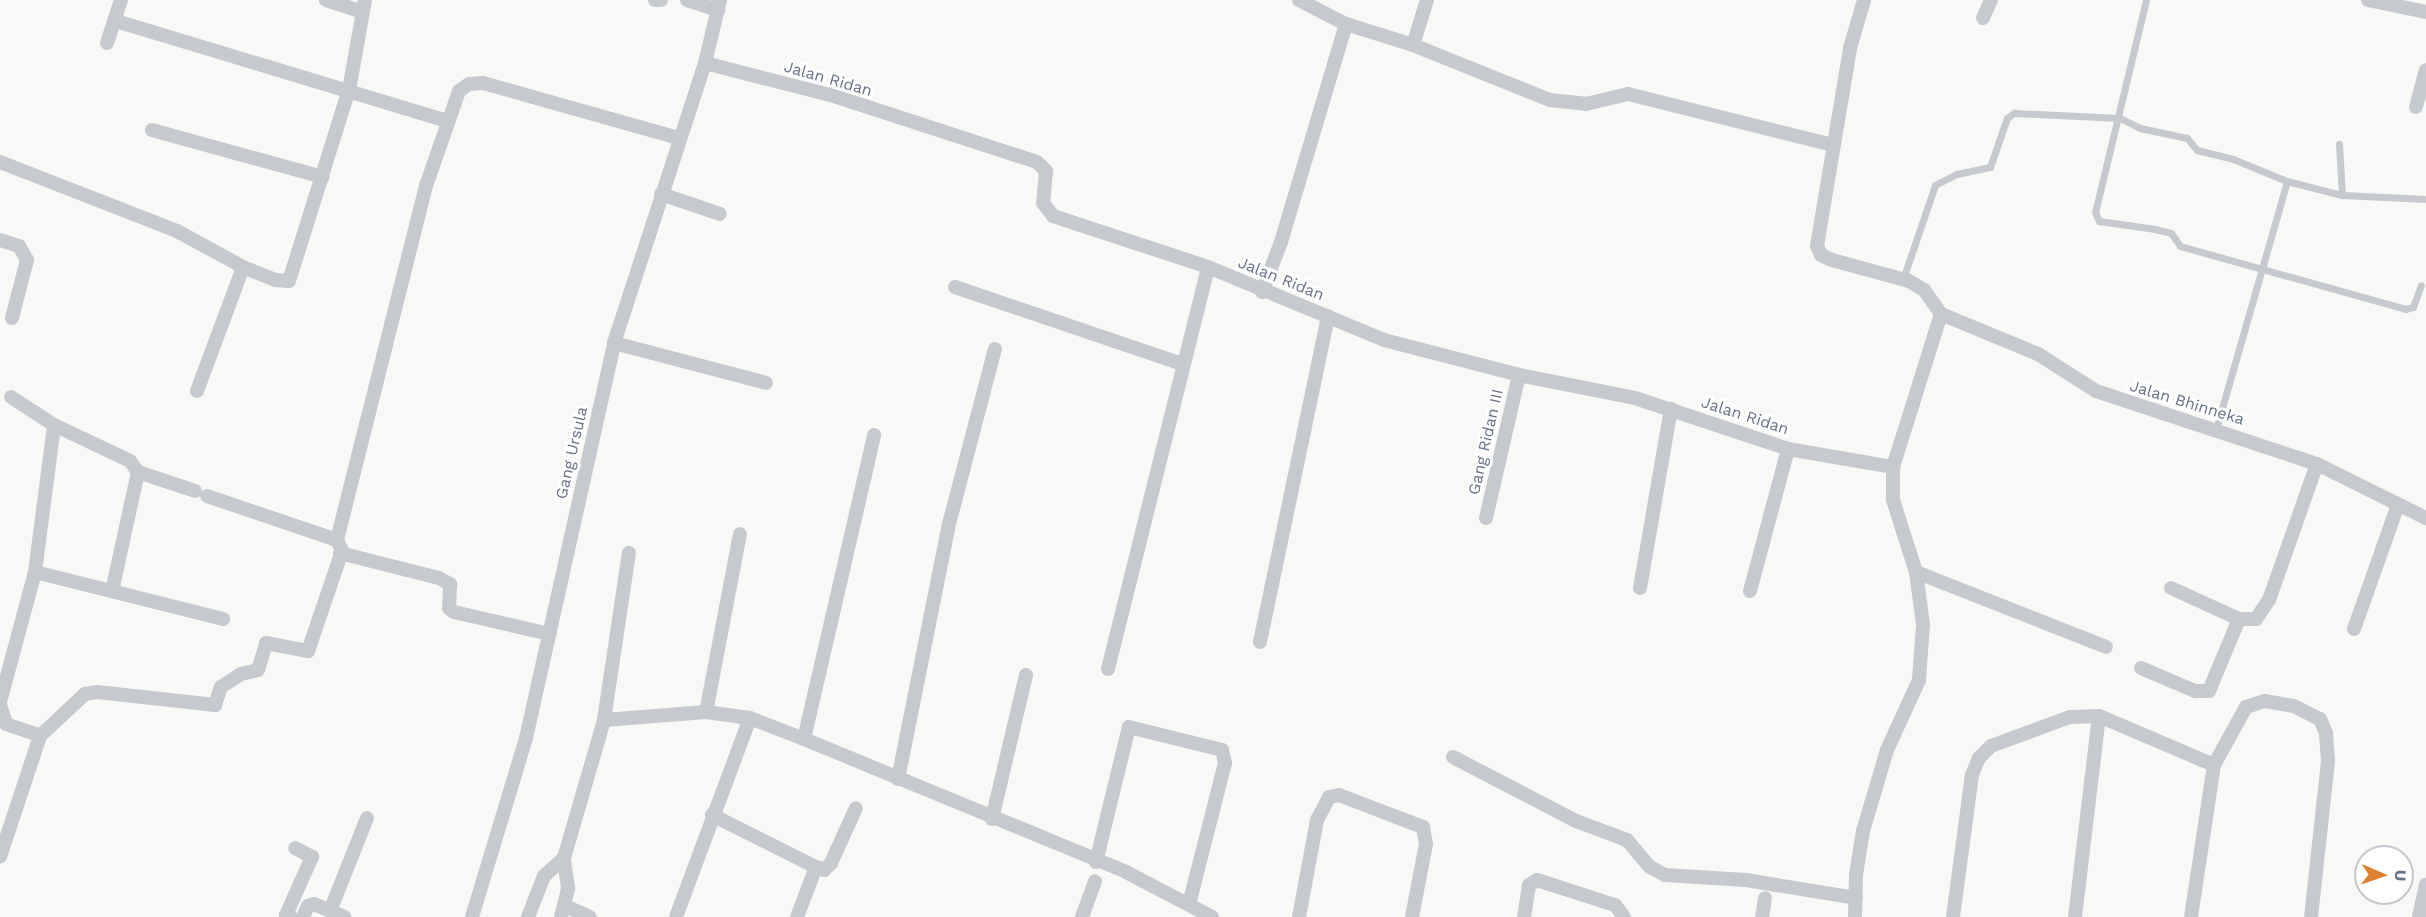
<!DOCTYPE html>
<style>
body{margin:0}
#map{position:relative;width:2426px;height:917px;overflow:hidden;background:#f8f9f6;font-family:"Work Sans",sans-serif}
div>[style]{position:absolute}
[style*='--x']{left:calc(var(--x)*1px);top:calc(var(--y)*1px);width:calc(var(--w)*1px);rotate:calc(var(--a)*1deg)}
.service>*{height:7px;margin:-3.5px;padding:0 3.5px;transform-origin:3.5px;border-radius:3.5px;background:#c6c9cd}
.minor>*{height:14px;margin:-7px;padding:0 7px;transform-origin:7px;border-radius:7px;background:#c6c9cd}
span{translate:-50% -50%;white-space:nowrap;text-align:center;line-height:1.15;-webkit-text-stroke:6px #fff;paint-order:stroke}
.street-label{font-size:16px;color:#687286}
.north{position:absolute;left:2354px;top:845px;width:60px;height:60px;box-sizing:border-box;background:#fff;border:2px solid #c3c7cf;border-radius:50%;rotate:92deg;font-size:16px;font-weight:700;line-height:24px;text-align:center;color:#687286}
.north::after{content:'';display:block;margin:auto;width:21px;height:27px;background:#df8030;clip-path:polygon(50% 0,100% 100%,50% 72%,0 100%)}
</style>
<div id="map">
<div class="service">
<i style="--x:2146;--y:0;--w:218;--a:103.5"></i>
<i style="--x:2095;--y:212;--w:10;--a:66"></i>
<i style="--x:2099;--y:221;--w:57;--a:8.1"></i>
<i style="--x:2155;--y:229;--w:16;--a:14"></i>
<i style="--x:2171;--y:233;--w:16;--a:55"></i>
<i style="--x:2180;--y:246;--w:234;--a:15.6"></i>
<i style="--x:2405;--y:309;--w:8;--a:-14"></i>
<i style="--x:2413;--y:307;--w:23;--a:-70"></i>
<i style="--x:2339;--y:144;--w:51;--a:86.6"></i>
<i style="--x:1903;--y:279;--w:99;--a:-71.2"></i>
<i style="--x:1935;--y:185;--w:25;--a:-27"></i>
<i style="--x:1957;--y:174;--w:34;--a:-12"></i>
<i style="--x:1990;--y:167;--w:52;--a:-70.9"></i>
<i style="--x:2007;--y:118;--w:9;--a:-36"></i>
<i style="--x:2014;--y:113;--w:106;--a:2.7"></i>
<i style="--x:2120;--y:118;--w:22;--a:27"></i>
<i style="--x:2140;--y:128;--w:48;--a:12"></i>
<i style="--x:2187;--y:138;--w:16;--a:50"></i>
<i style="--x:2197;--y:150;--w:37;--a:14"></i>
<i style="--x:2233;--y:159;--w:58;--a:22.2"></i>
<i style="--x:2216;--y:429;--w:258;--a:-74"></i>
<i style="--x:2287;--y:181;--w:57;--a:14.3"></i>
<i style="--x:2342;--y:195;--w:84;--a:2.7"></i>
</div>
<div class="minor">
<i style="--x:326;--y:0;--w:38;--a:18"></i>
<i style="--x:655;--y:0;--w:6;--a:0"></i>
<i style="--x:687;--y:0;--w:33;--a:18"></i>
<i style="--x:1299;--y:0;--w:53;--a:27.1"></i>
<i style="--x:1346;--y:24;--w:70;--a:17.4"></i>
<i style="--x:1413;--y:45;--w:148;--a:21.9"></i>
<i style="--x:1550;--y:100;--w:36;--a:6"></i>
<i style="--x:1586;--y:104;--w:43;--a:-13.4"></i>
<i style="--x:1628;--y:94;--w:211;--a:14"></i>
<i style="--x:2368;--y:0;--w:59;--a:11.7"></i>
<i style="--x:1983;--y:18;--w:20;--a:-66"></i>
<i style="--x:116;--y:21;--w:346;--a:16.8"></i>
<i style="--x:107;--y:43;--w:45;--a:-72"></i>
<i style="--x:1413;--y:45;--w:47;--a:-72.7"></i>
<i style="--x:705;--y:63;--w:136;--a:14.4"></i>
<i style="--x:837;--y:97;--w:210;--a:18"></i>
<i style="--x:1037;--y:162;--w:13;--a:45"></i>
<i style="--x:1046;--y:171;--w:32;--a:95"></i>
<i style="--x:1043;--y:203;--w:16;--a:52"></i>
<i style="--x:1053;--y:216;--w:163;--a:18.2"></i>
<i style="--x:1208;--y:267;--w:191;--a:22.5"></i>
<i style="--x:1384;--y:340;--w:139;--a:14.5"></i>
<i style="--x:1519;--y:375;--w:118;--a:11.2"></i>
<i style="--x:1635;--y:398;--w:161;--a:18.4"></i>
<i style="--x:1788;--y:449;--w:107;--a:9.7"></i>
<i style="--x:2416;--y:107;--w:38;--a:-75"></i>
<i style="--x:152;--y:130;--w:177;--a:15.4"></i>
<i style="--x:0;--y:162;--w:190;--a:21.3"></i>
<i style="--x:177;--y:231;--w:75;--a:28.6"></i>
<i style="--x:243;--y:267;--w:35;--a:22"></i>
<i style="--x:275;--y:280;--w:14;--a:4"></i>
<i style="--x:289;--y:281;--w:200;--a:-72.6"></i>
<i style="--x:349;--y:90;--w:91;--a:-79.9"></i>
<i style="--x:661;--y:194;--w:62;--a:18.7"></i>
<i style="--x:0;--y:240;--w:20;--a:18"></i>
<i style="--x:19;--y:246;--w:16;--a:60"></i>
<i style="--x:27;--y:260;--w:60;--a:104.5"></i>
<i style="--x:955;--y:287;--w:241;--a:18.7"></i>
<i style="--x:1262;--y:292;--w:53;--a:-69.2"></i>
<i style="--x:1281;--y:242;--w:227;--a:-73.4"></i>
<i style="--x:1941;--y:314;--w:105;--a:22.4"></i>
<i style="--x:2038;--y:354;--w:69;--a:32.5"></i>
<i style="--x:2096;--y:391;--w:233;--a:18.3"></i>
<i style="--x:2317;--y:464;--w:122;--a:26.4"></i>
<i style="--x:614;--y:343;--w:157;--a:14.7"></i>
<i style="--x:197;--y:391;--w:132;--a:-69.6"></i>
<i style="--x:11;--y:397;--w:51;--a:33.1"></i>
<i style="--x:54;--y:425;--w:84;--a:25.3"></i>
<i style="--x:130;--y:461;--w:14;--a:54"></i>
<i style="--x:138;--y:472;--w:122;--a:102.3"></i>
<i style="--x:138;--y:472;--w:60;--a:18.4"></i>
<i style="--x:1486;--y:518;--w:147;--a:-77"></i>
<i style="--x:337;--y:540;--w:368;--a:-75.9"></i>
<i style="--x:427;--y:183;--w:97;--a:-70.8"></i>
<i style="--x:459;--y:91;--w:12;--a:-35"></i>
<i style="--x:469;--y:84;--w:14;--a:-4"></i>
<i style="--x:483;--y:83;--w:204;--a:15.7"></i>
<i style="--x:340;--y:553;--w:102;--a:14.2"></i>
<i style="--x:439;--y:578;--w:13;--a:29"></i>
<i style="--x:450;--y:584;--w:24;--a:92"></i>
<i style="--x:449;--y:608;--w:6;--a:39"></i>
<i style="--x:454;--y:612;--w:98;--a:13"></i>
<i style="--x:35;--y:572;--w:194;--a:14"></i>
<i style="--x:1916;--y:572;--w:204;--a:21.5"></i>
<i style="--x:1640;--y:588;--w:182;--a:-80.2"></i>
<i style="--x:2171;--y:588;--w:75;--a:24.5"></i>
<i style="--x:2239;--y:619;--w:17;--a:0"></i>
<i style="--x:2256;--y:619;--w:23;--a:-56"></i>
<i style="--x:2269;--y:600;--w:144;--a:-70.6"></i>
<i style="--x:1750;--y:591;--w:147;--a:-75"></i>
<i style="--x:2354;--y:629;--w:132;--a:-70.5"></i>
<i style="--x:1260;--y:642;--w:333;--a:-78.2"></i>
<i style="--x:2141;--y:668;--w:59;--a:23.1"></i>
<i style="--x:2195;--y:691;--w:14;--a:0"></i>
<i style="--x:2209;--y:691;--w:78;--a:-67.4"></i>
<i style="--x:1108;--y:669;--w:414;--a:-76"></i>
<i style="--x:0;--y:702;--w:135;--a:-74.9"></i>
<i style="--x:35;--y:572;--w:148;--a:-82.6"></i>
<i style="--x:0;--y:705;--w:20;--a:72"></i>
<i style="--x:6;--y:724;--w:36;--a:19"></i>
<i style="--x:40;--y:736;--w:127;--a:108.3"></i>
<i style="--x:706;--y:712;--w:181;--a:-79.2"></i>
<i style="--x:604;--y:720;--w:169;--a:-81.5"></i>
<i style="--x:40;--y:736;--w:62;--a:-43"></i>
<i style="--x:85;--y:694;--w:12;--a:-9"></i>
<i style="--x:97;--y:692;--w:119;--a:6.3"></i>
<i style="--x:215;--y:705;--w:19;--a:-72"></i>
<i style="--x:221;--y:687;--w:24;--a:-33"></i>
<i style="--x:241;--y:674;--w:17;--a:-13"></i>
<i style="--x:258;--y:670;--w:28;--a:-73"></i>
<i style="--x:266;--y:643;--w:43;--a:10.8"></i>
<i style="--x:308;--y:651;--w:106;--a:-71.2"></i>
<i style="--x:342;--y:551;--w:12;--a:-114"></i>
<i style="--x:337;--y:540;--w:137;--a:-161.3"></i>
<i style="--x:804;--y:739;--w:312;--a:-77"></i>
<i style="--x:1453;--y:757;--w:139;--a:27.5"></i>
<i style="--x:1576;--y:821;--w:54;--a:20.4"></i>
<i style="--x:1627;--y:840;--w:35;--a:50"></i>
<i style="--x:1650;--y:867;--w:17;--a:28"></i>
<i style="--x:1665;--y:875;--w:81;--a:3.5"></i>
<i style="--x:1746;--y:880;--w:111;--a:9.3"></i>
<i style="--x:898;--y:779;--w:260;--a:-78.7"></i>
<i style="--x:949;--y:524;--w:181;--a:-75.3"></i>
<i style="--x:712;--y:815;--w:116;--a:26.6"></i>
<i style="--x:816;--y:867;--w:53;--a:110.8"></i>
<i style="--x:992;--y:819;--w:148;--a:-76.7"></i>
<i style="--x:1096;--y:862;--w:139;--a:-76.3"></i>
<i style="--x:1129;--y:727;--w:96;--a:13.9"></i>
<i style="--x:1222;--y:750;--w:13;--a:77"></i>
<i style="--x:1225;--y:763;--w:146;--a:104.3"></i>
<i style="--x:816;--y:867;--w:9;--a:21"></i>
<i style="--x:824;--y:870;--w:10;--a:-45"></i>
<i style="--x:831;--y:863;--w:60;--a:-65.6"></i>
<i style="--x:565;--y:906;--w:27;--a:24"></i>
<i style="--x:330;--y:911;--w:100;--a:-68.3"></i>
<i style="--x:291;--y:917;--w:5;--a:-158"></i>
<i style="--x:286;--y:915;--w:64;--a:-65.9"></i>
<i style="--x:312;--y:857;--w:19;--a:-152"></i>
<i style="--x:303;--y:917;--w:12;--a:-66"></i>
<i style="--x:308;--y:906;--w:6;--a:-18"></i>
<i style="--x:314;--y:904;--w:33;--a:23"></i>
<i style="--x:472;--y:917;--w:187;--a:-73.2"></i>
<i style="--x:526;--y:738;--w:405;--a:-77.4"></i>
<i style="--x:614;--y:343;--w:294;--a:-72"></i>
<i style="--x:705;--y:63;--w:65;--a:-76.6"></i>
<i style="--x:528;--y:917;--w:44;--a:-68.7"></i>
<i style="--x:544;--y:876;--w:27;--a:-42"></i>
<i style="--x:561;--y:917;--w:30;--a:-76"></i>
<i style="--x:568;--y:888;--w:30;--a:-98"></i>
<i style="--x:564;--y:858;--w:144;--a:-73.8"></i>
<i style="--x:604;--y:720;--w:102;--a:-4.5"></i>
<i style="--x:706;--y:712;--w:44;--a:7.8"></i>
<i style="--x:750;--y:718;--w:58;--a:21.3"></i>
<i style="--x:804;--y:739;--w:348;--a:22.4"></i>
<i style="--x:1126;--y:872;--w:97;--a:27.6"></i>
<i style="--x:676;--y:917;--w:212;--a:-69.6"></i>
<i style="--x:1082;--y:917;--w:38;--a:-70"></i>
<i style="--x:1299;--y:917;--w:99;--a:-79.5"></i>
<i style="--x:1317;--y:820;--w:26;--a:-62"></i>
<i style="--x:1329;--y:797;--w:10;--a:-11"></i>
<i style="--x:1339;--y:795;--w:90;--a:20.9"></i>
<i style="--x:1423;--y:827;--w:17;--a:80"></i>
<i style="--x:1426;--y:844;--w:74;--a:100.9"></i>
<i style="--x:1524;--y:917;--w:32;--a:-81"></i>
<i style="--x:1529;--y:885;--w:9;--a:-32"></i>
<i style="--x:1537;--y:880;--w:82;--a:17.8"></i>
<i style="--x:1615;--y:905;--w:15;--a:53"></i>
<i style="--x:1762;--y:917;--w:19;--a:-81"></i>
<i style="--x:1855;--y:917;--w:42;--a:-88.6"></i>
<i style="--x:1856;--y:875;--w:45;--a:-81"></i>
<i style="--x:1863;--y:831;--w:84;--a:-73.5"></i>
<i style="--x:1887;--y:750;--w:77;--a:-65.4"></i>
<i style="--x:1919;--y:680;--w:56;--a:-85.9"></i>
<i style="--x:1923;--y:624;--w:52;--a:-97.7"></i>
<i style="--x:1916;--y:572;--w:76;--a:-107.7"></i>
<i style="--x:1893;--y:500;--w:33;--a:-90"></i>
<i style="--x:1893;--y:467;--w:160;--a:-72.6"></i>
<i style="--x:1941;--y:314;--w:29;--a:-125"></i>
<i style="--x:1924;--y:290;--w:17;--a:-149"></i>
<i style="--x:1909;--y:281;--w:80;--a:-164.7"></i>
<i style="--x:1832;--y:260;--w:12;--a:-156"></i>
<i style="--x:1821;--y:255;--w:10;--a:-114"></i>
<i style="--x:1817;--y:246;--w:201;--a:-80.5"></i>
<i style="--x:1850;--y:48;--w:50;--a:-73.7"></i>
<i style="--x:1953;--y:917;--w:143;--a:-82.4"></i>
<i style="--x:1972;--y:775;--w:18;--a:-68"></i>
<i style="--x:1979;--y:758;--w:17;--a:-45"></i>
<i style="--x:1991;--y:746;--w:84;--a:-20.2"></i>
<i style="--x:2070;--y:717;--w:29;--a:-2"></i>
<i style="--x:2099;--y:716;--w:125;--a:23.1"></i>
<i style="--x:2075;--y:917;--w:202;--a:-83.2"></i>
<i style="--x:2191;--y:917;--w:154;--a:-81.4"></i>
<i style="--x:2214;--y:765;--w:66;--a:-61.1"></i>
<i style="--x:2246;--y:707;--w:20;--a:-18"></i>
<i style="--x:2265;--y:701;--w:29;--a:10"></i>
<i style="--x:2294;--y:706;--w:29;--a:27"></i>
<i style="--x:2320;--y:719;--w:15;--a:67"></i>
<i style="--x:2326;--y:733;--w:28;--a:86"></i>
<i style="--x:2328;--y:761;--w:157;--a:96.2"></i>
<i style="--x:2419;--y:917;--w:33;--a:-78"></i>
</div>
<div class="street-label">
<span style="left:828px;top:79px;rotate:16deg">Jalan Ridan</span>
<span style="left:1281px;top:279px;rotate:22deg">Jalan Ridan</span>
<span style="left:2187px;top:403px;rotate:17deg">Jalan Bhinneka</span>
<span style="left:1745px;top:416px;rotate:18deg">Jalan Ridan</span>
<span style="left:1486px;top:442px;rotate:-77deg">Gang Ridan III</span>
<span style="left:572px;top:453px;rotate:-77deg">Gang Ursula</span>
</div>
<div class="north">U</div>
</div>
